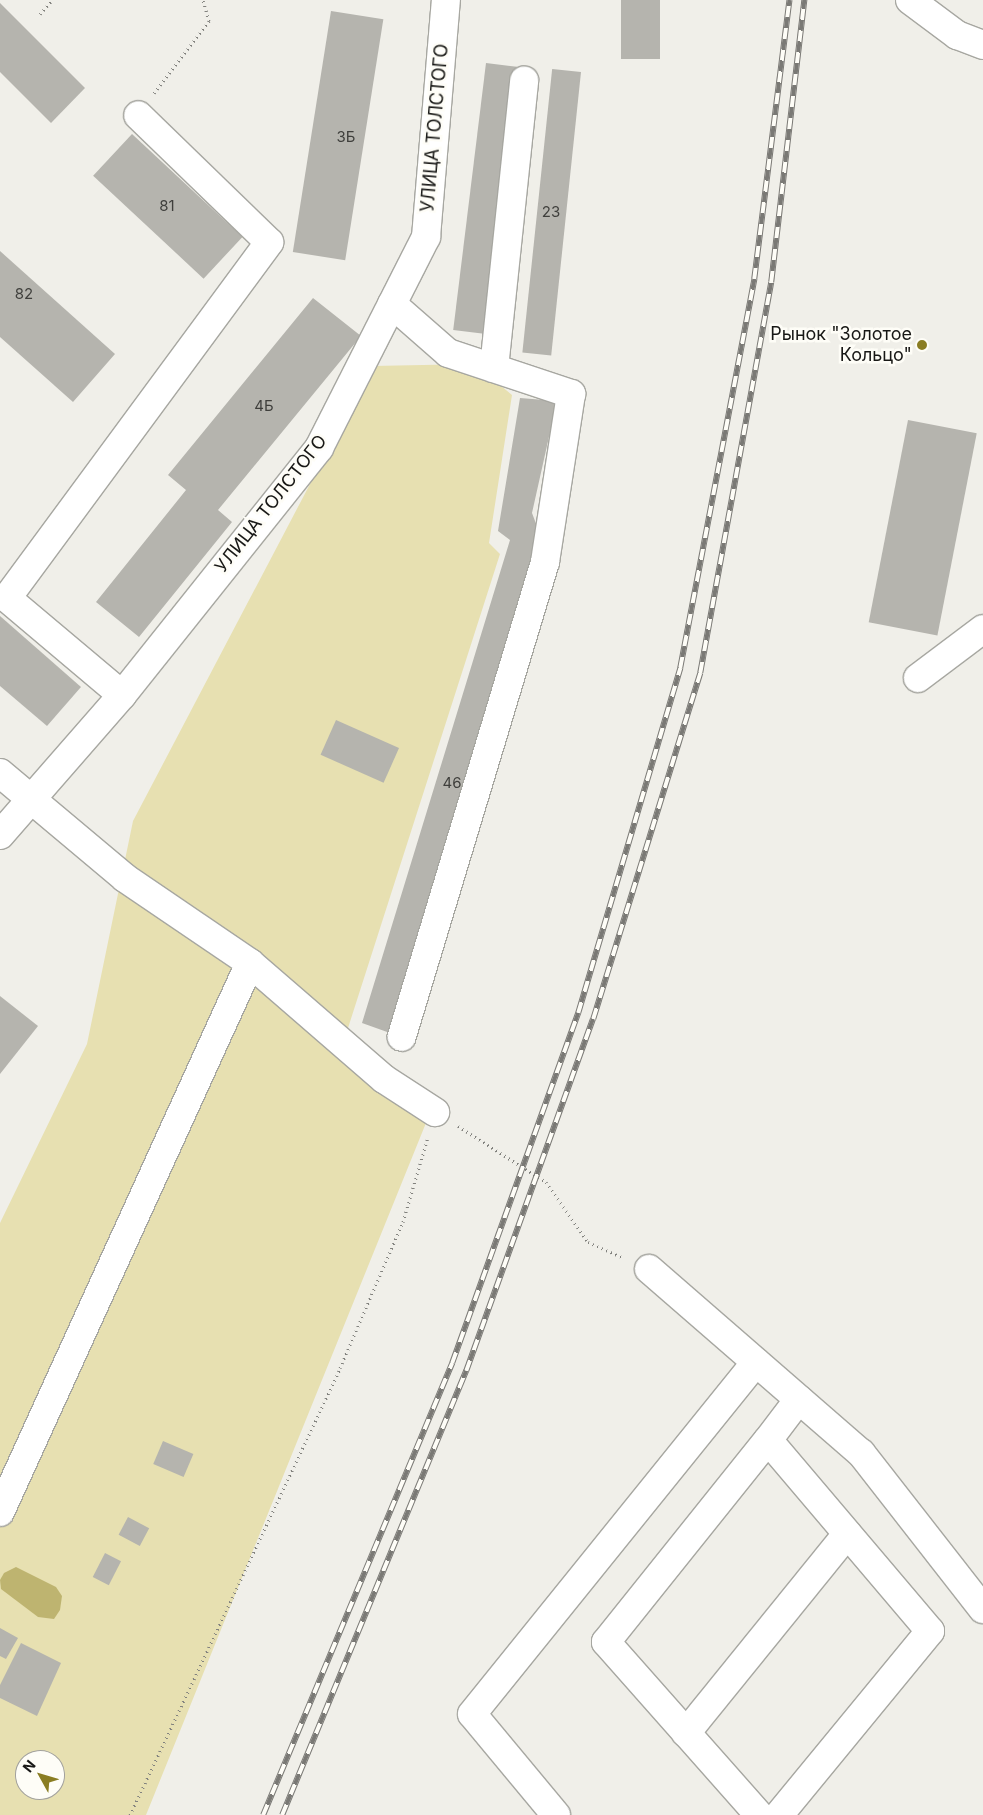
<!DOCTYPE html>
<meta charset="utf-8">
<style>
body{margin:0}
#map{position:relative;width:983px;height:1815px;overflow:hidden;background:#f0efe9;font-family:Inter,sans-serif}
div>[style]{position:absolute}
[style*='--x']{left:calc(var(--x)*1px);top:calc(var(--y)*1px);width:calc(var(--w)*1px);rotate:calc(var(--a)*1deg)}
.green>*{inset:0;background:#e7e0b1}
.water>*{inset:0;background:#beb470}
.building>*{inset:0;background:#b5b4ae;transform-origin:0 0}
.path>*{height:3px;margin-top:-1.5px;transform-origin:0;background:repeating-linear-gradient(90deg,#82827e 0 1px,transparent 0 5px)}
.roads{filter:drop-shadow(1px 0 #a7a7a1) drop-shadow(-1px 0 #a7a7a1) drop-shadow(0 1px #a7a7a1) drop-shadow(0 -1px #a7a7a1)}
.minor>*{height:28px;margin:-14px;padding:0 14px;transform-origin:14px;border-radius:14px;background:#fff}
.major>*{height:28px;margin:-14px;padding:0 14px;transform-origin:14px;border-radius:14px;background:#fff}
.rail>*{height:5.5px;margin-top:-2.75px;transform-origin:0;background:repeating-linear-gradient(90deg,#fefdf7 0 11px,#7a7975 0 22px);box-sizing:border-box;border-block:1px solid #7a7975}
.dots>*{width:14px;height:14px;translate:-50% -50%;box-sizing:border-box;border:2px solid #fefdf7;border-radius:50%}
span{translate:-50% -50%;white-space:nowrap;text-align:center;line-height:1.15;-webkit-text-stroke:5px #fefdf7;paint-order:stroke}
.number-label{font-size:15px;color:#3f3f3c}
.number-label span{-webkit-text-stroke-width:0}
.street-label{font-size:18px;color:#181816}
.poi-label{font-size:18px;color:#181816}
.right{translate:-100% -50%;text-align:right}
.north{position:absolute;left:15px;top:1750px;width:50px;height:50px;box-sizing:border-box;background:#fefdf7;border:1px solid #a2a19d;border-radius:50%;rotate:309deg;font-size:14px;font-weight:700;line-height:20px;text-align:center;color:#181816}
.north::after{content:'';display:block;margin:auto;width:18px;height:22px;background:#8a7d23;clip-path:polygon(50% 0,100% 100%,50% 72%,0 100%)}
</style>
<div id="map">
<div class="green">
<i style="clip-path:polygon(evenodd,474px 364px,512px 395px,489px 543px,500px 554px,340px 1053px,428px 1118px,146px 1815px,0 1815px,0 1223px,87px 1044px,133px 821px,372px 366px,474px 364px,25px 1760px,55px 1760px,55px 1790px,25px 1790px,25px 1760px)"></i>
</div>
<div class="water">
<i style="clip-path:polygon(16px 1567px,56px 1587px,62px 1596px,60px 1610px,54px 1619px,38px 1617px,1px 1589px,0 1580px,4px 1573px)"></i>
</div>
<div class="building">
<i style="left:621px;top:0;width:39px;height:59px"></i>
<i style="clip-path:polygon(0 3px,85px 88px,51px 123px,0 72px)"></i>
<i style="left:331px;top:11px;width:53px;height:244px;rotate:9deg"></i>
<i style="left:486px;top:63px;width:31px;height:269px;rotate:7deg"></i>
<i style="left:581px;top:72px;width:285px;height:29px;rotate:96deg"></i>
<i style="left:132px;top:134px;width:151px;height:57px;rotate:43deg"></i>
<i style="clip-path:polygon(0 251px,115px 354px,73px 402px,0 337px)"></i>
<i style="clip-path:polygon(313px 298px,361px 336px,218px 510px,232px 522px,139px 637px,96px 602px,186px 490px,168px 475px)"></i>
<i style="clip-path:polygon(520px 398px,557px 401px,532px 513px,543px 542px,390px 1033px,362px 1023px,510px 540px,498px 531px)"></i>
<i style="left:908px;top:420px;width:70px;height:206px;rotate:11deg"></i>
<i style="clip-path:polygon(0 616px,81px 687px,47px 726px,0 686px)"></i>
<i style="left:336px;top:720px;width:69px;height:38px;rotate:24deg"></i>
<i style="clip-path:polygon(0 996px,38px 1026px,0 1074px)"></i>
<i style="left:163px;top:1441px;width:33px;height:25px;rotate:23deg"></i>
<i style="left:128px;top:1517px;width:24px;height:20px;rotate:28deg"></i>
<i style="left:105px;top:1553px;width:18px;height:27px;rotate:27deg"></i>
<i style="clip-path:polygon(0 1628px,18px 1638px,6px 1659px,0 1656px)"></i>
<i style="clip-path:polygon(21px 1643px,61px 1663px,37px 1716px,0 1698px,0 1685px)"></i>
</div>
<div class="path">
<i style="--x:40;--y:14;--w:18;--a:-49"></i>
<i style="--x:154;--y:93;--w:91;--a:-52.6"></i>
<i style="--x:209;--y:21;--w:22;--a:-106"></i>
<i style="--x:458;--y:1126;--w:104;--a:32.5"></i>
<i style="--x:546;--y:1182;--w:73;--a:55"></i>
<i style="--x:588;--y:1242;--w:39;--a:24"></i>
<i style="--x:130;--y:1815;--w:494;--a:-64.8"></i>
<i style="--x:340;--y:1368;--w:159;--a:-66.7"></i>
<i style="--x:403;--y:1222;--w:89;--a:-73.6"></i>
</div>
<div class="roads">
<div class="minor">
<i style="--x:392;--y:304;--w:74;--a:41.2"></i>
<i style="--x:448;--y:353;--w:130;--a:18.4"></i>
<i style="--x:571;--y:394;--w:170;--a:98.8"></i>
<i style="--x:545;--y:562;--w:496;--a:106.8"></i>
<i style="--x:494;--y:368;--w:289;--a:-84"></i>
<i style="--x:918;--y:678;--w:81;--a:-37"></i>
<i style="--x:122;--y:695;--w:150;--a:-139.9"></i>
<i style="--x:7;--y:598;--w:442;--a:-53.6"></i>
<i style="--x:269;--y:242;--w:182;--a:-135.9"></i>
<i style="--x:0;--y:773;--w:163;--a:40"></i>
<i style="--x:125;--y:878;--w:151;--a:34.2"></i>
<i style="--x:250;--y:963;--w:177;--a:40.9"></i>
<i style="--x:384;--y:1079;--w:61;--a:32.9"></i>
<i style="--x:0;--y:835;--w:186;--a:-48.9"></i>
<i style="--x:122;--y:695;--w:316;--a:-51.4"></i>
<i style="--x:319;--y:448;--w:237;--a:-63.1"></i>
<i style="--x:426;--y:237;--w:238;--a:-85.2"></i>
<i style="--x:649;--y:1269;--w:281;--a:41"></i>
<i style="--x:861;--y:1453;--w:198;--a:52"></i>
<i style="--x:0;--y:1512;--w:603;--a:-65.52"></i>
<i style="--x:686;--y:1733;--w:256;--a:-51"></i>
<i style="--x:556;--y:1815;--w:131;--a:-129.7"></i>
<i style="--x:472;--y:1714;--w:452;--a:-51.1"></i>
<i style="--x:759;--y:1815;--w:231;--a:-131.5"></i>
<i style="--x:606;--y:1642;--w:259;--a:-51.3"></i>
<i style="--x:779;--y:1815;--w:238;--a:-50.6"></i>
<i style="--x:930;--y:1631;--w:250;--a:-130.3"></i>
<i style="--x:768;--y:1440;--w:51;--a:-52.9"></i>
</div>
<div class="major">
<i style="--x:910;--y:0;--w:59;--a:36.7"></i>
<i style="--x:957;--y:35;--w:28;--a:21"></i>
</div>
</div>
<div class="rail">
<i style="--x:263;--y:1815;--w:490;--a:-67.3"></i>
<i style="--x:452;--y:1363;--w:372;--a:-70.2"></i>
<i style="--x:578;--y:1013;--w:360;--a:-73.5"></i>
<i style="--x:680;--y:668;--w:396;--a:-79.2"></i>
<i style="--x:754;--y:279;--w:281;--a:-82.8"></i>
<i style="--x:282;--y:1815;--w:481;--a:-67.5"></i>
<i style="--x:466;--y:1371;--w:374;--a:-70.2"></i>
<i style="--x:593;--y:1019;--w:362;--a:-72.8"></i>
<i style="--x:700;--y:673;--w:397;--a:-79.7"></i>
<i style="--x:771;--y:282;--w:284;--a:-83.3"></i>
</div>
<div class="dots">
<i style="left:922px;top:345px;background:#8a7d23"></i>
</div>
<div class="number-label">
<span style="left:346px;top:137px">3Б</span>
<span style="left:167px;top:206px">81</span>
<span style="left:551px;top:212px">23</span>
<span style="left:24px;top:294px">82</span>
<span style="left:264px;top:406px">4Б</span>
<span style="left:452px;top:783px">46</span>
</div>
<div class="street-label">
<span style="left:435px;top:128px;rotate:-85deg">УЛИЦА ТОЛСТОГО</span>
<span style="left:271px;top:504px;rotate:-52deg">УЛИЦА ТОЛСТОГО</span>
</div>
<div class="poi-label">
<span class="right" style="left:912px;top:345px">Рынок "Золотое<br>Кольцо"</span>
</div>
<div class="north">N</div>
</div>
